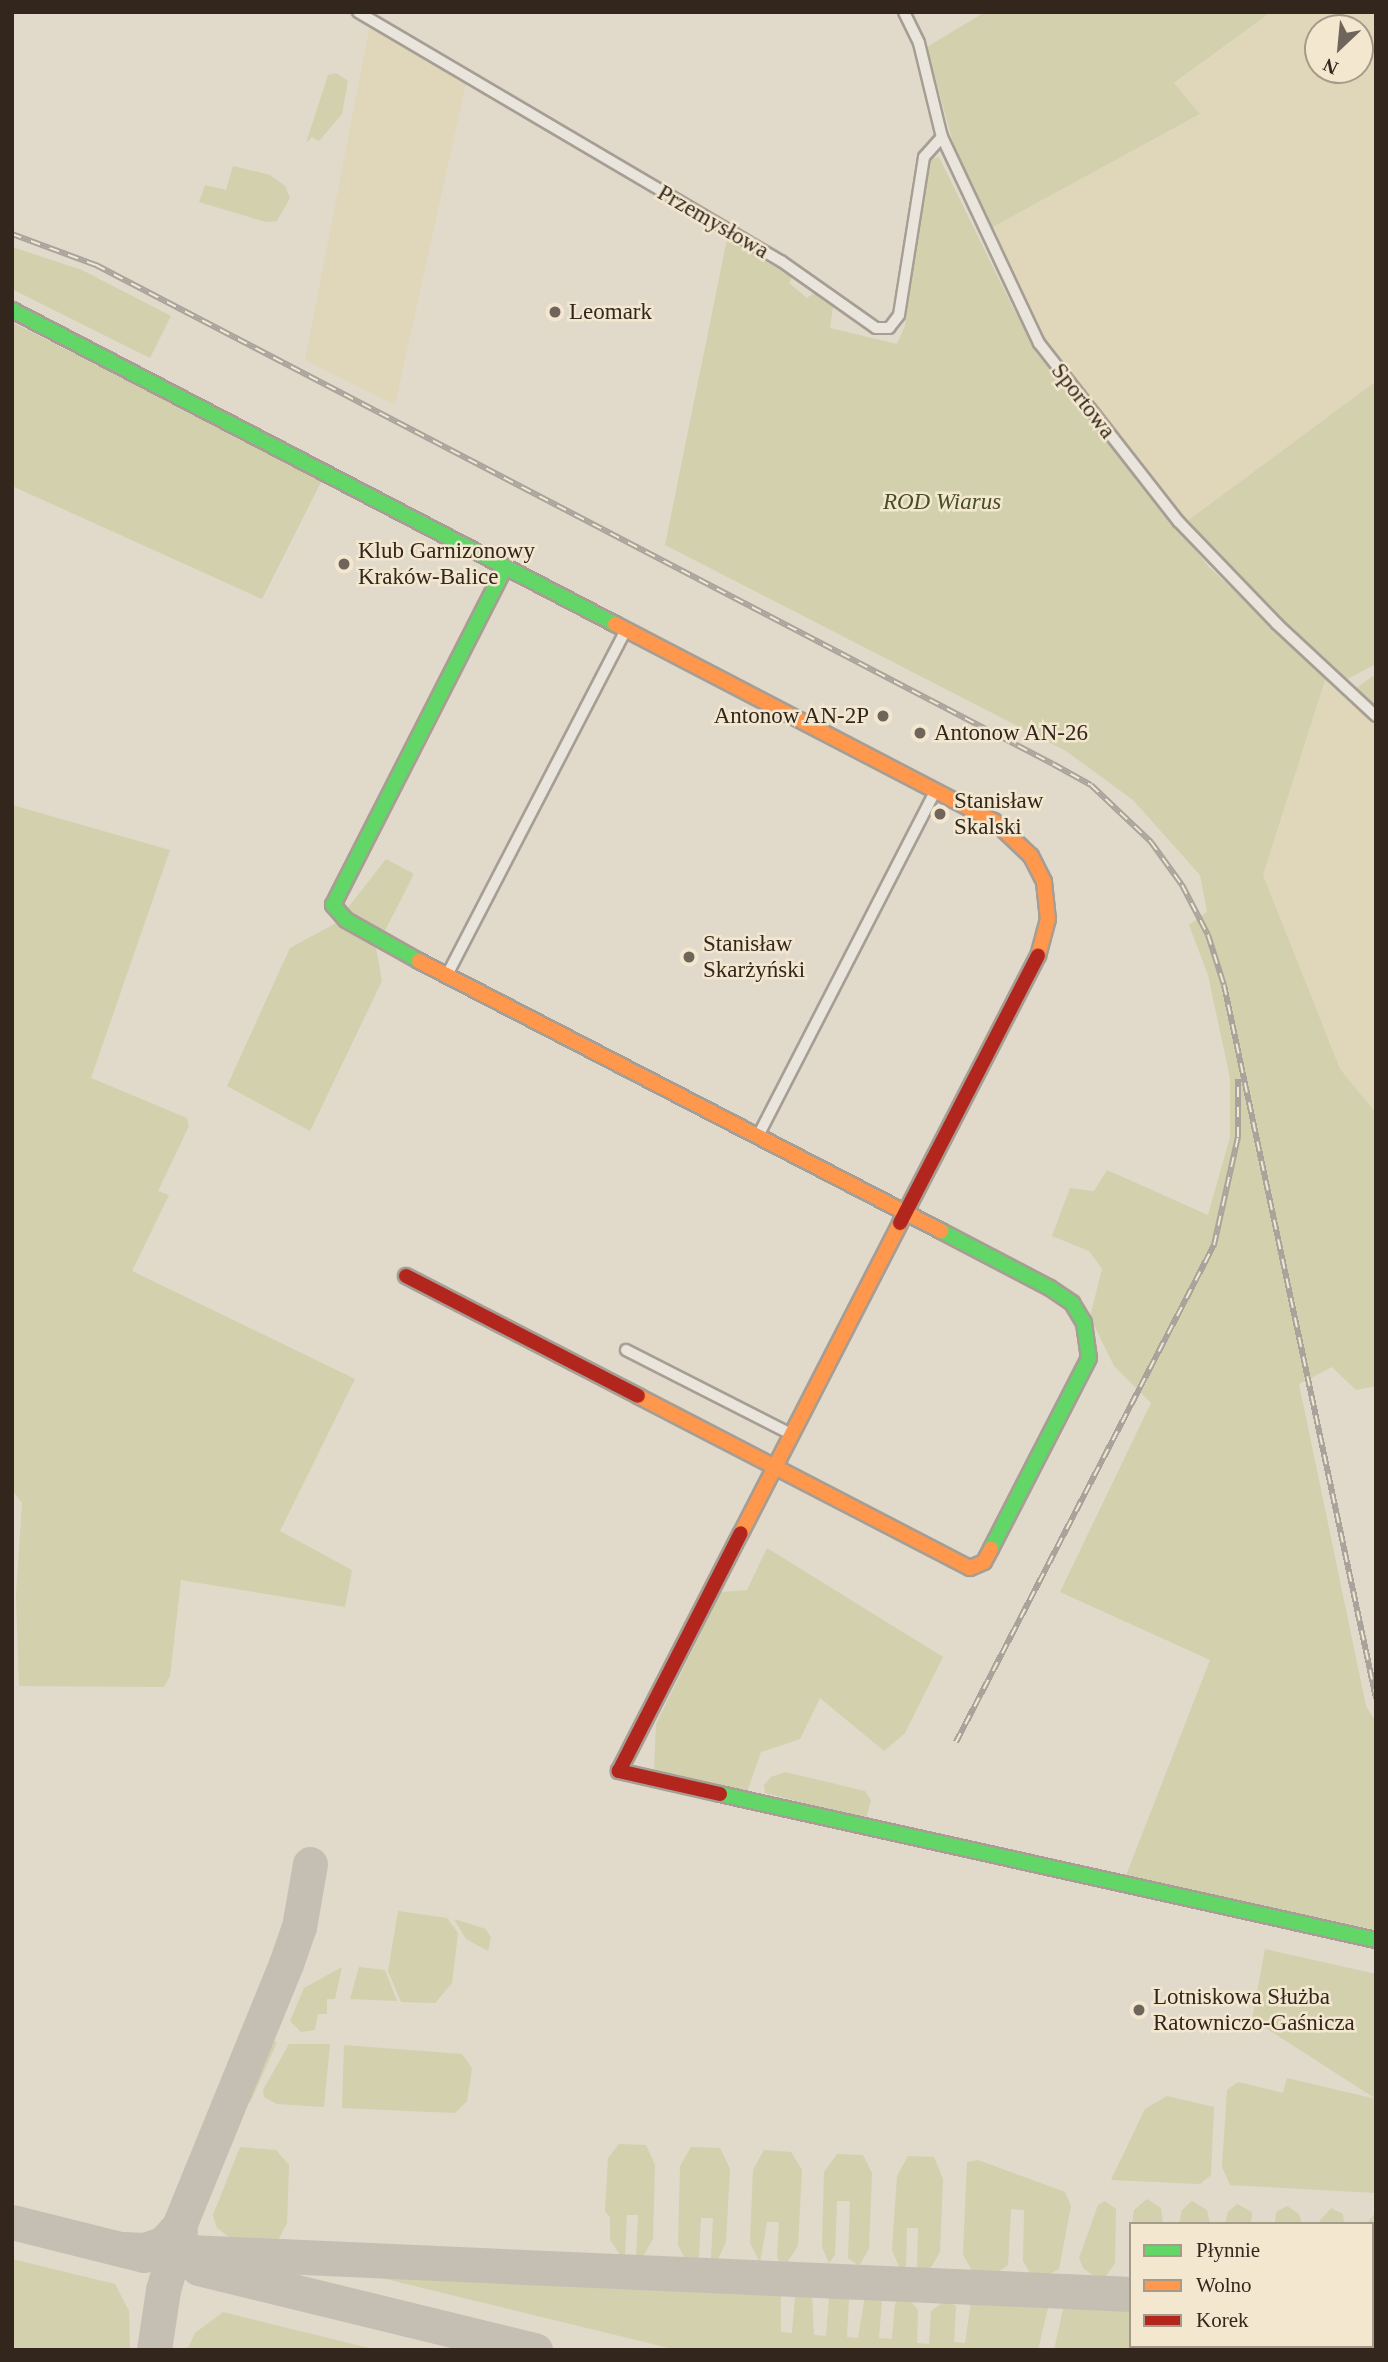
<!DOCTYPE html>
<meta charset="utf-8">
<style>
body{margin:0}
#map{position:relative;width:1388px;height:2362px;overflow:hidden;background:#e1d9ca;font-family:Georgia,serif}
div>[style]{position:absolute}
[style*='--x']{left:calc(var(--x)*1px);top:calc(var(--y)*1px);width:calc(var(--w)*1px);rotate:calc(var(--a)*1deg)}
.farmland>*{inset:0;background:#e0d7bb}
.green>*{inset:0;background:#d2d0ad}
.taxiway>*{height:35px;margin:-17.5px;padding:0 17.5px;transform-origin:17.5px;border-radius:17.5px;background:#c5beb3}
.roads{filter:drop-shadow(2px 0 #a69e94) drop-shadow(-2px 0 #a69e94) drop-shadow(0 2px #a69e94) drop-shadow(0 -2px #a69e94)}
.street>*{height:10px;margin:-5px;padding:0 5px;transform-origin:5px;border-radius:5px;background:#eae5dc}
.fast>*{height:14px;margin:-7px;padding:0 7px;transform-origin:7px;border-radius:7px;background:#63d668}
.slow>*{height:14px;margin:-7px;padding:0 7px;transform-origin:7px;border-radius:7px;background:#ff974d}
.jam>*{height:14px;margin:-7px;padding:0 7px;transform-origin:7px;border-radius:7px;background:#b3261e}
.rail>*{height:6px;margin-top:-3px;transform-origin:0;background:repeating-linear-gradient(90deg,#f3e7d0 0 10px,#a9a39c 0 20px);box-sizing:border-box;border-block:2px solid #a9a39c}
.dots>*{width:19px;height:19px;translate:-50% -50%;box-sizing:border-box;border:4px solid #f3e7d0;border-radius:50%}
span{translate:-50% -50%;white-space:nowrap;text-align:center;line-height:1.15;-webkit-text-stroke:5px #f3e7d0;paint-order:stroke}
.street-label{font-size:23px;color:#33271d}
.poi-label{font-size:23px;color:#33271d}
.left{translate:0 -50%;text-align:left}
.right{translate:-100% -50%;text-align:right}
.park-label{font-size:23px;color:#474f25;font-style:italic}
.frame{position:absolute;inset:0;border:14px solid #33271d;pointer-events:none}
.legend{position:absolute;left:1129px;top:2222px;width:245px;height:126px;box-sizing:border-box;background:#f3e7d0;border:2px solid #a69a88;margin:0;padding:9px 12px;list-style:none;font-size:21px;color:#33271d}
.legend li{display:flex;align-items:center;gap:14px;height:35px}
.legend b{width:35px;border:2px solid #a69a88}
.north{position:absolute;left:1304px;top:14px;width:70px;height:70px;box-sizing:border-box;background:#f3e7d0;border:2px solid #a69a88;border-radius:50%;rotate:206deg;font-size:19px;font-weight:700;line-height:28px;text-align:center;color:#33271d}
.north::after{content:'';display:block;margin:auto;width:24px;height:32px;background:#70655a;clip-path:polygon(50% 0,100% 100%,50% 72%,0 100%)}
</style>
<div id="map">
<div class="farmland">
<i style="clip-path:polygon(evenodd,1271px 12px,1376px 12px,1376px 381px,1186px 522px,1052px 356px,989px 229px,1199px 115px,1174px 84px,1271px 12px,1318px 28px,1360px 28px,1360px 70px,1318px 70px,1318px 28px)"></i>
<i style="clip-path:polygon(370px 25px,466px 83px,395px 405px,305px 360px)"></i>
<i style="clip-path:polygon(1326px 677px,1376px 726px,1376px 1113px,1340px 1069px,1263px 875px)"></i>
</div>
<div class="green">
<i style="clip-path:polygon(985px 12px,1271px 12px,1174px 83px,1200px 114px,989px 229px,953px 143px,927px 47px)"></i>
<i style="clip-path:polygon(336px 73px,348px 81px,342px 114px,319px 141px,312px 137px,306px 143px,328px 75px)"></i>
<i style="clip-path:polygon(939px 157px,1015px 312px,1069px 396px,1209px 567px,1326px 677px,1263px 875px,1340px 1069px,1376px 1113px,1376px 1386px,1356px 1390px,1332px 1367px,1299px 1384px,1366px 1706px,1376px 1722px,1376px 1930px,1125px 1878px,1210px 1660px,1060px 1592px,1151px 1403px,1114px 1366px,1090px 1317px,1102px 1269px,1089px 1251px,1052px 1236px,1070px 1188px,1094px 1191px,1107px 1170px,1208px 1215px,1230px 1137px,1230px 1078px,1208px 975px,1189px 925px,1207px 912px,1200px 875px,1133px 800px,1066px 751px,665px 545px,727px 239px,792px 277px,789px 283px,807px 298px,814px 293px,833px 307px,830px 328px,897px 344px,905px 326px,926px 168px,930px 159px)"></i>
<i style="clip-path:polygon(233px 166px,270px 175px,285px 186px,290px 198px,277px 221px,266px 222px,199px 202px,205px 185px,226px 190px)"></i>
<i style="clip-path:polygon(12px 247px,82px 270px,171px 316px,150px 358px,12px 289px)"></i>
<i style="clip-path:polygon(12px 322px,322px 480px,262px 599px,12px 486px)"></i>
<i style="clip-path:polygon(1376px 381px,1376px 664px,1347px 679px,1312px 652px,1186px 522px)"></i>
<i style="clip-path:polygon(1376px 674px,1376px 707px,1356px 688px)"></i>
<i style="clip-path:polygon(12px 805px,170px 850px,91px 1078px,187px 1118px,189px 1126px,158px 1191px,169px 1195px,132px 1271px,355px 1379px,280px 1531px,352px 1570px,345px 1607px,181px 1580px,170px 1676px,164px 1687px,19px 1686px,16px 1595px,22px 1503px,12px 1490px)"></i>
<i style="clip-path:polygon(386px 859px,414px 874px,376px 948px,382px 981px,310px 1131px,227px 1086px,290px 948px,336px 923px)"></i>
<i style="clip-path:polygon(767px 1548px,943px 1657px,905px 1733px,884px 1751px,820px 1698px,800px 1739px,761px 1752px,747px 1792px,654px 1773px,656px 1724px,721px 1592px,747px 1590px)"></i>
<i style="clip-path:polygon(785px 1772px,865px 1791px,871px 1800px,866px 1819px,765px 1793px,764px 1785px,771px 1777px)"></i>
<i style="clip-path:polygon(398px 1911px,447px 1918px,458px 1933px,452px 1983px,435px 2003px,401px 2002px,388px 1971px)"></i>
<i style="clip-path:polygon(454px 1919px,486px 1929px,491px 1938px,488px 1951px,466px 1939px)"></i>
<i style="clip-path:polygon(1265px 1949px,1376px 1974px,1376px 2099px,1252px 2019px)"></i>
<i style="clip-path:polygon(342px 1967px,335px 1999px,327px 1999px,327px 2014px,318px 2014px,315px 2030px,301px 2032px,290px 2021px,304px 1988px)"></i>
<i style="clip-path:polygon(359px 1967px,385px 1970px,397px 2001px,350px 1999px)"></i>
<i style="clip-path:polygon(269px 2041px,277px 2042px,250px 2103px,247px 2096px)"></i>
<i style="clip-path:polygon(289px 2044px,330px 2044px,324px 2107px,277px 2104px,264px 2097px,263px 2090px)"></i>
<i style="clip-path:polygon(344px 2045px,462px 2054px,472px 2068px,467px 2101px,455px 2113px,342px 2108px)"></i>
<i style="clip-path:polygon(1287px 2078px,1376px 2099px,1376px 2193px,1230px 2185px,1222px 2167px,1227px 2090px,1238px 2082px,1283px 2093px)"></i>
<i style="clip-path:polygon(1167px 2096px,1214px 2107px,1211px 2175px,1200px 2184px,1111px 2180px,1145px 2109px)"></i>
<i style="clip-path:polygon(619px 2144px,646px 2145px,655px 2165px,653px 2239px,642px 2258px,636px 2258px,638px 2215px,627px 2215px,625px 2255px,621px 2256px,610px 2240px,610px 2217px,605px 2212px,608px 2158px)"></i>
<i style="clip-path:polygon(240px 2147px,276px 2150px,289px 2165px,287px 2223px,277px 2242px,233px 2240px,217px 2228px,213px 2215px)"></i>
<i style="clip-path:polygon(691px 2147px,720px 2148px,730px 2169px,726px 2242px,717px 2261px,711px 2258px,713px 2218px,701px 2218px,699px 2256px,695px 2261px,686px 2260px,678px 2245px,680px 2166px)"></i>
<i style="clip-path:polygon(764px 2150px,791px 2152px,802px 2170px,798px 2246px,786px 2264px,780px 2265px,777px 2255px,779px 2222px,767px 2222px,760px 2263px,750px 2243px,753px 2170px)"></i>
<i style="clip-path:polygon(837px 2154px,863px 2155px,872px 2173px,869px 2249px,859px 2266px,848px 2258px,850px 2201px,837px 2201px,835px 2255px,829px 2263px,822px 2247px,824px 2172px)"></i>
<i style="clip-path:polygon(908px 2156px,934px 2157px,943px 2179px,940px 2252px,929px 2271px,917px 2267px,918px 2228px,907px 2228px,906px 2266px,900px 2269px,892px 2250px,897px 2176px)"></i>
<i style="clip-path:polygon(978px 2160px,1065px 2192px,1071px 2206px,1059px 2269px,1044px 2277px,1032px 2276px,1023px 2261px,1024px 2210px,1011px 2209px,1008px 2265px,995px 2274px,973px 2273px,963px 2254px,967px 2162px)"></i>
<i style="clip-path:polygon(1147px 2199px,1161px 2208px,1163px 2224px,1132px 2224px,1134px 2210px)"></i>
<i style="clip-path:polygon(1105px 2201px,1116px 2209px,1115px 2263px,1106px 2276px,1095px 2277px,1083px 2268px,1079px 2258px,1098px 2205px)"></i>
<i style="clip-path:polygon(1192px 2201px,1207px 2210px,1210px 2224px,1179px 2224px,1182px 2210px)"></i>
<i style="clip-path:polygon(1237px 2204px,1252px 2212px,1251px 2224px,1225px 2224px,1228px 2212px)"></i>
<i style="clip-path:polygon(1287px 2206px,1299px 2214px,1302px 2224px,1275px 2224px,1276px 2212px)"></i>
<i style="clip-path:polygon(1331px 2208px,1343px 2214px,1344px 2224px,1317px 2224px)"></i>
<i style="clip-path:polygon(1376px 2211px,1376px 2291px,1372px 2291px,1372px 2224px,1367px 2224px)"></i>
<i style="clip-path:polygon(12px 2259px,115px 2284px,129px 2311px,130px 2350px,12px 2350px)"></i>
<i style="clip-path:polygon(361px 2273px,781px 2292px,781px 2332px,792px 2333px,795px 2295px,812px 2293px,814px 2335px,826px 2336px,829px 2298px,845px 2295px,849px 2299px,847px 2337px,858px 2338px,865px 2296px,882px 2301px,879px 2338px,892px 2339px,895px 2304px,899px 2298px,908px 2298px,918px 2310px,917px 2343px,929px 2344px,931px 2311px,946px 2300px,956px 2306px,954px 2342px,965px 2343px,971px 2301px,1049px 2304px,1038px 2350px,677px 2350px)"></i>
<i style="clip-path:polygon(1064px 2305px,1131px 2309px,1131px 2346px,1372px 2346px,1372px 2320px,1376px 2350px,1054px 2350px)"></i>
<i style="clip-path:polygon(223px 2312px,377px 2350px,187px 2350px,195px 2333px)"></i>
</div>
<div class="taxiway">
<i style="--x:12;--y:2222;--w:136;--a:14"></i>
<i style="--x:122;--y:2249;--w:1010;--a:2.55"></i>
<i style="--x:141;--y:2251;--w:23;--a:-18"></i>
<i style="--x:163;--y:2244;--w:24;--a:-48"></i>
<i style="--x:179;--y:2226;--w:283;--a:-67.8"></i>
<i style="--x:286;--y:1964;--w:39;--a:-71"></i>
<i style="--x:299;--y:1927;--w:64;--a:-80.1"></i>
<i style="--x:198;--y:2268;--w:347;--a:13.7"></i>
<i style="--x:1372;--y:2305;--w:4;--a:0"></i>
<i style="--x:154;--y:2350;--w:61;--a:-81.5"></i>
<i style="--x:163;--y:2290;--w:61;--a:-73.9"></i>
</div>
<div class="roads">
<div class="street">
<i style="--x:358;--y:12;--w:491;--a:30.5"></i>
<i style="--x:781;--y:261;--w:116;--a:35.2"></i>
<i style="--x:876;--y:328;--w:13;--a:0"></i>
<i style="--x:889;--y:328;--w:16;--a:-52"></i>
<i style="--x:899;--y:315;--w:160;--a:-81"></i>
<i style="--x:924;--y:157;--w:27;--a:-48"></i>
<i style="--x:904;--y:12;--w:34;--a:64"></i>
<i style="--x:919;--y:43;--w:97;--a:76.3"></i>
<i style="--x:942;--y:137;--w:228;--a:64.8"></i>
<i style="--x:1039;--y:343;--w:227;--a:52"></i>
<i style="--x:1179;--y:522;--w:141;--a:46.1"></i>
<i style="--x:1277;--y:624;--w:135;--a:42.9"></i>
<i style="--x:447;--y:975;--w:387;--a:-62.6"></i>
<i style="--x:758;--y:1136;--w:388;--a:-62.8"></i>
<i style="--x:626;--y:1350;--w:185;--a:27"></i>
</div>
<div class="fast">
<i style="--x:12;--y:310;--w:680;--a:27.51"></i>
<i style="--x:419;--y:961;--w:84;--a:-150.7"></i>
<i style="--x:346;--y:920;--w:20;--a:-131"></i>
<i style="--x:333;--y:905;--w:378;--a:-63"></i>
<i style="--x:941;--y:1231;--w:123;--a:27.6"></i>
<i style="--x:1050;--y:1288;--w:27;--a:34"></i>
<i style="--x:1072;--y:1303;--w:23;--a:59"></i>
<i style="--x:1084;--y:1323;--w:35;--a:82"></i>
<i style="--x:1089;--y:1358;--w:215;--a:117.2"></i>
<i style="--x:720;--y:1794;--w:672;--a:12.55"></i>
</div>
<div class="slow">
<i style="--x:615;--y:624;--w:427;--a:27.5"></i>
<i style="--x:994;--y:821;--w:51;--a:43.4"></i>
<i style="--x:1031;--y:856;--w:29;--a:63"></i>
<i style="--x:1044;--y:882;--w:37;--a:84"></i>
<i style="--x:1048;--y:919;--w:38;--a:105"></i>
<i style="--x:419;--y:961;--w:588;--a:27.35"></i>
<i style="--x:638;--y:1396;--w:374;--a:27.4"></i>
<i style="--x:970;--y:1568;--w:15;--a:-23"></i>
<i style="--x:984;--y:1562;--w:15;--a:-62"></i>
<i style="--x:741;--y:1533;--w:348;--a:-62.8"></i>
</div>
<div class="jam">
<i style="--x:900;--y:1223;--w:301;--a:-62.7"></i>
<i style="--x:406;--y:1276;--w:261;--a:27.3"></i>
<i style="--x:720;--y:1794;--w:104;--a:-167.2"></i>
<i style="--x:619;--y:1771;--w:267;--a:-62.9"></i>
</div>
</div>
<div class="rail">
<i style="--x:12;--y:234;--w:90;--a:20.3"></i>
<i style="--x:96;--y:265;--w:1079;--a:27.54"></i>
<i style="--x:1053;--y:764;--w:43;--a:28.9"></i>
<i style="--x:1091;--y:785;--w:83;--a:43.5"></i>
<i style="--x:1151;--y:842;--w:53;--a:54.2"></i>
<i style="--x:1182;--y:885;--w:56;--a:62.5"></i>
<i style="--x:1208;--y:935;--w:52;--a:72.3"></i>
<i style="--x:1224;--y:985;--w:729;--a:77.97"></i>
<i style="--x:956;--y:1742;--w:560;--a:-62.57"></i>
<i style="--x:1214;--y:1245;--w:111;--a:-77.5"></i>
<i style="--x:1238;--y:1137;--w:58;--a:-90"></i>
</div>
<div class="dots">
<i style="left:555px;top:312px;background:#70655a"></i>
<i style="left:344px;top:564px;background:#70655a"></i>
<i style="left:883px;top:716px;background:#70655a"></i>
<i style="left:920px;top:733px;background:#70655a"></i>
<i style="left:940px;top:814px;background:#70655a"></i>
<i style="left:689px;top:957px;background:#70655a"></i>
<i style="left:1139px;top:2010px;background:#70655a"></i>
</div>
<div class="street-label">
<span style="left:713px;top:222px;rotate:30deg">Przemysłowa</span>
<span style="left:1083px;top:401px;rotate:52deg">Sportowa</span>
</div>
<div class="poi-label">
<span class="left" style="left:569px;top:312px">Leomark</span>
<span class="left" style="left:358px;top:564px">Klub Garnizonowy<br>Kraków-Balice</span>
<span class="right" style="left:869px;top:716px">Antonow AN-2P</span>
<span class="left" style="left:934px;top:733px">Antonow AN-26</span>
<span class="left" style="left:954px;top:814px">Stanisław<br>Skalski</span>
<span class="left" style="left:703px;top:957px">Stanisław<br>Skarżyński</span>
<span class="left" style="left:1153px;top:2010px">Lotniskowa Służba<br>Ratowniczo-Gaśnicza</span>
</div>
<div class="park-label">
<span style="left:942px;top:502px">ROD Wiarus</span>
</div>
<div class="frame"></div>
<ul class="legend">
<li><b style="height:9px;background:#63d668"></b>Płynnie</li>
<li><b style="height:9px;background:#ff974d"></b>Wolno</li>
<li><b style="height:9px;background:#b3261e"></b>Korek</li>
</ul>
<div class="north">N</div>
</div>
